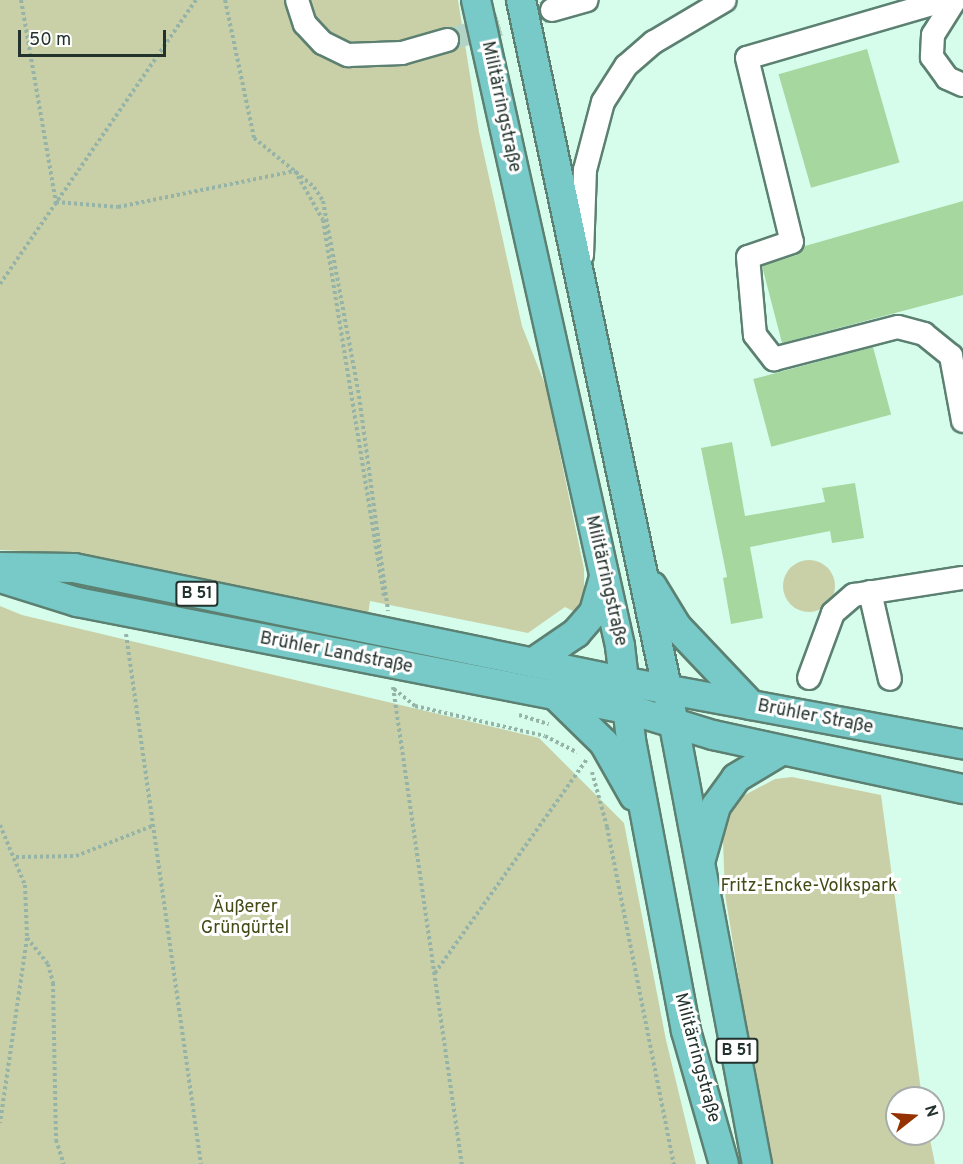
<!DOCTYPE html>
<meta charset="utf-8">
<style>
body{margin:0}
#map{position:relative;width:963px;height:1164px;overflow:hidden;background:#d6fdec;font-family:Overpass,sans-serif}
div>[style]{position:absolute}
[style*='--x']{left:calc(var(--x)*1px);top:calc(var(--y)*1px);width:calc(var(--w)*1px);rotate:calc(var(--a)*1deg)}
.green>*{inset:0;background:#c9d0a7}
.round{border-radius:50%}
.building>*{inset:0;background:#a6d79f;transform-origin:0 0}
.minor-tunnel>*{height:22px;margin-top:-11px;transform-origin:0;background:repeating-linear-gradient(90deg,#b2d4c6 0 22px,transparent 0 33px)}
.path>*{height:4px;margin-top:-2px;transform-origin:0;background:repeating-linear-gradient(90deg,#95b4a7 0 3px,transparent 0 6px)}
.roads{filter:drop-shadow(2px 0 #5c8071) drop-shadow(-2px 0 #5c8071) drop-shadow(0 2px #5c8071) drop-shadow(0 -2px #5c8071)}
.minor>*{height:22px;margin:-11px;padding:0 11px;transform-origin:11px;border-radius:11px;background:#fff}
.major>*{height:28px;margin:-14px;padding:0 14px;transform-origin:14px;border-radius:14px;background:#77cac8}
span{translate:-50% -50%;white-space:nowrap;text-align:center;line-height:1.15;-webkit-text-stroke:6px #fff;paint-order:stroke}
.shield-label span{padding:2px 4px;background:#fff;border:2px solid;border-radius:4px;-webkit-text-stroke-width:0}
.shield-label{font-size:16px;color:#23322c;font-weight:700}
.street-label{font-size:18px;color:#23322c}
.park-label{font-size:18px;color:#434a16}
.north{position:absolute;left:885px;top:1086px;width:60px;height:60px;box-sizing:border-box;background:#fff;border:2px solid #a7adab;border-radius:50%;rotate:73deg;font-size:16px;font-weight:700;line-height:24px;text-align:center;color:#23322c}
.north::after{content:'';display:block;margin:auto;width:21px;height:27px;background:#963101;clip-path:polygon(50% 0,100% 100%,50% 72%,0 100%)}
.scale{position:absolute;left:18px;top:30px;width:148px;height:27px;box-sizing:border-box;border:3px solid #23322c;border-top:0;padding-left:8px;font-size:18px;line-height:21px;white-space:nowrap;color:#23322c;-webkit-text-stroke:4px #fff;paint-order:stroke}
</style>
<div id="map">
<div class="green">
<i style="clip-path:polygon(0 0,458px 0,479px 132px,522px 326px,546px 387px,584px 569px,584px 594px,577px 613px,565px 607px,528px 633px,370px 601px,368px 615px,48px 552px,0 550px)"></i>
<i class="round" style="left:783px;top:560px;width:52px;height:52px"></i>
<i style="clip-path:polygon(0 606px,22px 615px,539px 738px,624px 823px,666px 1040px,696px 1164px,0 1164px)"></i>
<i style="clip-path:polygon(792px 777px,881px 795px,922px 1098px,897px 1098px,897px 1134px,929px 1134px,935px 1164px,769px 1164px,725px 894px,722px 815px,732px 793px,741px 797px,775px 779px)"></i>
</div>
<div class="building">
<i style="left:867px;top:49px;width:118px;height:92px;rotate:74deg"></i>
<i style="clip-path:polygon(963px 201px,963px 295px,782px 343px,762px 266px,797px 255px,805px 246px)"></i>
<i style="left:873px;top:347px;width:70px;height:124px;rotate:75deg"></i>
<i style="clip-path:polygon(732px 442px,745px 516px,825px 502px,822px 488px,855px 483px,864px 538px,832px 543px,830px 531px,750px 547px,763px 618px,731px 624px,723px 578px,727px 577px,701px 448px)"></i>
</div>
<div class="minor-tunnel">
<i style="--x:447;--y:40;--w:109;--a:-15.9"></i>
</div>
<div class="path">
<i style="--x:21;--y:0;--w:205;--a:80.2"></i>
<i style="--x:225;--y:0;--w:141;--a:78.1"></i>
<i style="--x:254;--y:138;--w:77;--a:39.2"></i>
<i style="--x:314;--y:187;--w:17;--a:57"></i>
<i style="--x:323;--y:201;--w:198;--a:79.5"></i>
<i style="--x:359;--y:396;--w:217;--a:82.3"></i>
<i style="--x:56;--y:202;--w:62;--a:4.6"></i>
<i style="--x:118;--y:207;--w:181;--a:-11.5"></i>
<i style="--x:295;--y:171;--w:56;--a:60.3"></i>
<i style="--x:323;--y:220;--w:381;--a:80.8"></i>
<i style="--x:0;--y:284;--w:345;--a:-55.4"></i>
<i style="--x:126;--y:634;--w:535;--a:81.95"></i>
<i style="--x:393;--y:687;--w:482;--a:81.8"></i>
<i style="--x:394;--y:689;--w:27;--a:39"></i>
<i style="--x:415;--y:706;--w:133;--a:13"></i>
<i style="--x:545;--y:736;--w:36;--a:27"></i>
<i style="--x:519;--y:715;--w:31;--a:17"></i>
<i style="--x:592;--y:772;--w:57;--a:74.7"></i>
<i style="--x:607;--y:827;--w:344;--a:78.8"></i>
<i style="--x:0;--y:825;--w:65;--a:67.4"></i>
<i style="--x:25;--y:885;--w:53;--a:87.8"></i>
<i style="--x:27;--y:938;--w:187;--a:98.3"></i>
<i style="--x:16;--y:857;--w:60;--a:-1"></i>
<i style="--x:76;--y:856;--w:82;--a:-21.5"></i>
<i style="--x:27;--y:938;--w:33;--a:51"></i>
<i style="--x:48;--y:964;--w:20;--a:75"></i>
<i style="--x:53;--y:983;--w:157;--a:88.9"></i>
<i style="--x:56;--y:1140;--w:25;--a:72"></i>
<i style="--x:435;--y:973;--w:262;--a:-54.6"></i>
</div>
<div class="roads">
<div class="minor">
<i style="--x:297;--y:0;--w:25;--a:72"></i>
<i style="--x:305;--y:24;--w:26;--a:47"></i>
<i style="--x:323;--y:43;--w:28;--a:26"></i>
<i style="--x:348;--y:55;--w:54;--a:-2.1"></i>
<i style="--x:402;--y:53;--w:47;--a:-16.1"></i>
<i style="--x:946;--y:0;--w:207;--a:163.8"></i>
<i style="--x:747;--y:58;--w:189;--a:76.3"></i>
<i style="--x:792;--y:242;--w:46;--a:161.2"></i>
<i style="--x:748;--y:257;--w:78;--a:84.9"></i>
<i style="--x:755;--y:335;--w:31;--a:52"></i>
<i style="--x:774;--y:359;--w:128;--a:-14.5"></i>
<i style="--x:898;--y:327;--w:27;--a:15"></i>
<i style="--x:924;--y:334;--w:35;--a:39"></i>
<i style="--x:951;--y:356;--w:66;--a:79.5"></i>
<i style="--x:955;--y:0;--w:41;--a:122.2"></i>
<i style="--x:933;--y:35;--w:22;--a:93"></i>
<i style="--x:932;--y:57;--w:26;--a:54"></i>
<i style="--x:947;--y:78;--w:17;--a:24"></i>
<i style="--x:552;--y:10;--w:36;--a:-16"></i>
<i style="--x:582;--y:255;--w:85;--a:-88"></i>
<i style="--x:585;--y:170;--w:70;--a:-75.2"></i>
<i style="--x:603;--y:102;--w:43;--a:-57.4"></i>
<i style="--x:626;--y:66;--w:37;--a:-41"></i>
<i style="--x:654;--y:42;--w:82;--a:-30.6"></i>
<i style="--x:870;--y:592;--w:89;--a:77.1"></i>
<i style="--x:809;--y:678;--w:69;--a:-69.7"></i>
<i style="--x:833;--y:613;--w:28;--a:-41"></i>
<i style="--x:854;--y:595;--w:110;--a:-8.9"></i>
</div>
<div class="major">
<i style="--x:476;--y:0;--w:662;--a:77.43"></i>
<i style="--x:620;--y:646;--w:95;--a:83.3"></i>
<i style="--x:631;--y:740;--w:296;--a:79.3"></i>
<i style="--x:686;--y:1031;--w:138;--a:74.1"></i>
<i style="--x:521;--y:0;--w:703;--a:78.02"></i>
<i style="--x:667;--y:688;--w:484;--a:79.3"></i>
<i style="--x:0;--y:567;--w:74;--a:0.8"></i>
<i style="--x:74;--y:568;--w:565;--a:11.65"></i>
<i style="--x:627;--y:682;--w:342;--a:10.5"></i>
<i style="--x:0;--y:578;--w:81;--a:17.3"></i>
<i style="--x:77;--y:602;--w:564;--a:11.03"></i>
<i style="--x:631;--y:710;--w:86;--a:17"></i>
<i style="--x:713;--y:735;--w:256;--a:12.2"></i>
<i style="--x:652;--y:586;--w:48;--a:58.6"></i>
<i style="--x:677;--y:627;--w:108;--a:46.5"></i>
<i style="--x:535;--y:661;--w:50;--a:-34.3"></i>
<i style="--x:576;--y:633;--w:28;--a:-49"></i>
<i style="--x:594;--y:612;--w:37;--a:-74"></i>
<i style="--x:555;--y:695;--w:69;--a:44.4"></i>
<i style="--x:604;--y:743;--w:61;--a:60.5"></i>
<i style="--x:701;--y:859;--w:55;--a:-74.2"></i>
<i style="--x:716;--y:806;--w:34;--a:-54"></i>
<i style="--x:736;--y:778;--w:52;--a:-31"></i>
</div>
</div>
<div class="shield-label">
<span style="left:197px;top:594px">B 51</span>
<span style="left:737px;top:1051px">B 51</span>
</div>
<div class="street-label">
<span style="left:500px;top:107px;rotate:78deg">Militärringstraße</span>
<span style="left:605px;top:581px;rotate:77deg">Militärringstraße</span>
<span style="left:336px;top:654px;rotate:11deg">Brühler Landstraße</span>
<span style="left:815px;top:718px;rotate:11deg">Brühler Straße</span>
<span style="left:696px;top:1058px;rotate:75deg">Militärringstraße</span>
</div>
<div class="park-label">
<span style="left:809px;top:887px">Fritz-Encke-Volkspark</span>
<span style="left:245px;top:919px">Äußerer<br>Grüngürtel</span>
</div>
<div class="north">N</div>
<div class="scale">50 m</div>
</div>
